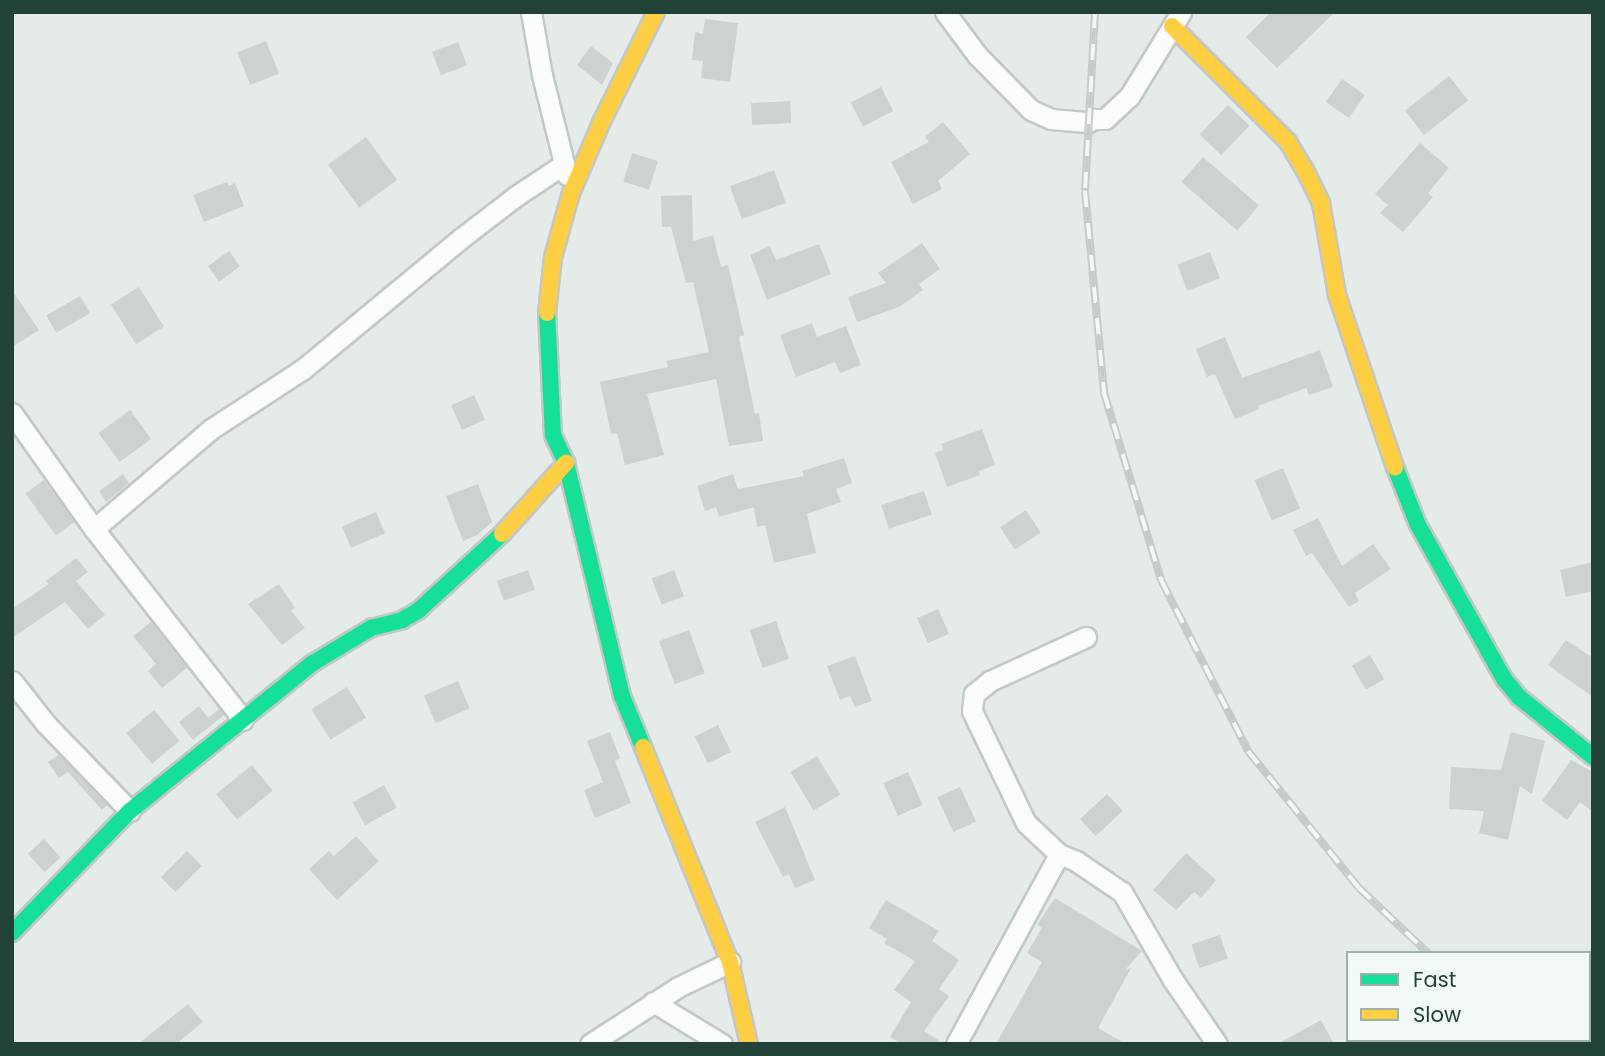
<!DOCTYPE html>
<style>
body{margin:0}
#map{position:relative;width:1605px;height:1056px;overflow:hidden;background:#e5ebe8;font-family:Poppins,sans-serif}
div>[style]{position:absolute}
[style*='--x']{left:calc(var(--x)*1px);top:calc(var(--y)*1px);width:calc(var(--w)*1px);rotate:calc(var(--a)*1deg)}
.building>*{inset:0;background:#ccd2cf;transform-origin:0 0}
.roads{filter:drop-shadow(2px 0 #c2c8c5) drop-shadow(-2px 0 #c2c8c5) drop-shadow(0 2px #c2c8c5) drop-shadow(0 -2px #c2c8c5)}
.street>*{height:19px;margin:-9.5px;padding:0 9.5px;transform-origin:9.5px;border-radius:9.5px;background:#fbfcfc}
.fast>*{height:16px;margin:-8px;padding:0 8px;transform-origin:8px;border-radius:8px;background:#16e098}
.slow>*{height:16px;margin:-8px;padding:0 8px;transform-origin:8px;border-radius:8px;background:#ffcf43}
.rail>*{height:8px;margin-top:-4px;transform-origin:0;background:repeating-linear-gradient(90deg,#f3faf6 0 16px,#c7ccca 0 32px);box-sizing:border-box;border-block:2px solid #c7ccca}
span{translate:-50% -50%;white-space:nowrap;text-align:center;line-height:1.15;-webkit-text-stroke:6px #f3faf6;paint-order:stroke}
.frame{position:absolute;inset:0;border:14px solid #204237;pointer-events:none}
.legend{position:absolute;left:1346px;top:951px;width:245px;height:91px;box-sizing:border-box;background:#f3faf6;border:2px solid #9fb0aa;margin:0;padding:9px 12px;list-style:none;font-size:21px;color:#204237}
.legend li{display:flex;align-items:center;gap:14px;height:35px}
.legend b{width:35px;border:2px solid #9fb0aa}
</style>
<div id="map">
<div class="building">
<i style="clip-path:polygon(1271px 12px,1335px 12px,1277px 68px,1246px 37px)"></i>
<i style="clip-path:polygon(705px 19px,738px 23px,730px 82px,701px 78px,703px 61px,692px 60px,695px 32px,703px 34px)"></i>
<i style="left:266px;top:41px;width:35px;height:31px;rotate:68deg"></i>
<i style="left:458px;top:42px;width:25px;height:28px;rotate:69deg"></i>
<i style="clip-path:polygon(591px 46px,613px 63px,602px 85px,577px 65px)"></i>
<i style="left:1449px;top:76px;width:31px;height:56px;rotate:52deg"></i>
<i style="left:1342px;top:79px;width:28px;height:28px;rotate:35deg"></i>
<i style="left:881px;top:87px;width:27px;height:34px;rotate:63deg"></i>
<i style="left:790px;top:101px;width:22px;height:39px;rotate:87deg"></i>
<i style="left:1228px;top:105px;width:30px;height:41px;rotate:44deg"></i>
<i style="clip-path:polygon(943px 122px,970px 154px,938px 181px,942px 189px,913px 204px,891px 162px,929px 142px,925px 137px)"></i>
<i style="left:366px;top:137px;width:53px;height:47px;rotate:54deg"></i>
<i style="clip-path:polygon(1420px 143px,1449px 168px,1428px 193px,1433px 197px,1403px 232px,1380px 213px,1388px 205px,1375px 194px)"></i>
<i style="left:632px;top:153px;width:27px;height:30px;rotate:17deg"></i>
<i style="left:1203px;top:157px;width:74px;height:33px;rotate:41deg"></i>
<i style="left:774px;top:170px;width:35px;height:47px;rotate:70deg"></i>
<i style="clip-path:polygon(227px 182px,229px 186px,235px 183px,244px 206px,204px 222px,193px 195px)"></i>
<i style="clip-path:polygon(692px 195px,693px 241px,713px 235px,721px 267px,728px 265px,744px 335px,739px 337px,755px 414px,759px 413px,763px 441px,729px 446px,716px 379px,647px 394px,664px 455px,625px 465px,617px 433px,611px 434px,600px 382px,668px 367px,666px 361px,709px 352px,693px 282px,686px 283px,671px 227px,662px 227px,661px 196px)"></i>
<i style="clip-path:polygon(922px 243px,940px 269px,919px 284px,923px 290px,899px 307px,857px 322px,848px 297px,886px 283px,878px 273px)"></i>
<i style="clip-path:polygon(819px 244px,831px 274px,767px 300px,750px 255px,770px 246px,776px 260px)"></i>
<i style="left:229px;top:251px;width:19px;height:26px;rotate:54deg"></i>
<i style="left:1210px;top:252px;width:28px;height:35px;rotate:69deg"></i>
<i style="left:139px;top:287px;width:47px;height:33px;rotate:58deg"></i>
<i style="clip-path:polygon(12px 290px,39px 330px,12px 347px)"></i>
<i style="left:80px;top:296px;width:20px;height:39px;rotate:60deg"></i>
<i style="clip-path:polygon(812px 323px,817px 337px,846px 326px,861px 365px,840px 373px,835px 362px,796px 377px,780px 335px)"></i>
<i style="clip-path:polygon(1225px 337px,1242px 378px,1320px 350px,1333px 387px,1309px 395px,1306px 388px,1258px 406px,1259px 409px,1235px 419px,1215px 374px,1207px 377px,1196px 349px)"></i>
<i style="left:474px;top:395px;width:27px;height:25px;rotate:66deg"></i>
<i style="left:130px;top:410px;width:36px;height:39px;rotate:54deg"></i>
<i style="clip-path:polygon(982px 429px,995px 465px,979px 471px,980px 475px,947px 487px,935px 453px,943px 450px,941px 444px)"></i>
<i style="clip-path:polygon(844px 458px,852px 483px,836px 489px,841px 502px,807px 514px,816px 553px,774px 563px,765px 525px,757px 527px,754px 507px,719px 517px,716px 507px,705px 511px,697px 486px,733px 474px,738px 489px,804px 476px,802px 471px)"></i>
<i style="left:1283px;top:468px;width:44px;height:31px;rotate:67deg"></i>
<i style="clip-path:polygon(123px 474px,129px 483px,106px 502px,99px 491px)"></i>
<i style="left:44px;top:480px;width:52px;height:23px;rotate:54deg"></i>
<i style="clip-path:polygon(478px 484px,492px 522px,477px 535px,463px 541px,446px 496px)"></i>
<i style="left:924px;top:491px;width:25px;height:45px;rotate:72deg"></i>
<i style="left:1026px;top:510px;width:27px;height:31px;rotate:57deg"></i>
<i style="left:376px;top:512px;width:23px;height:37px;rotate:67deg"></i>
<i style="clip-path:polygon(1318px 518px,1342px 566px,1373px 544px,1391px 569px,1355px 593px,1359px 601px,1349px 607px,1312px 553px,1306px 556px,1293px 530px)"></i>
<i style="clip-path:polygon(76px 558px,88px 572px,76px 581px,105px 615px,88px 629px,65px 602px,12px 638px,12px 609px,49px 584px,46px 581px)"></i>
<i style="clip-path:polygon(1593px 562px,1593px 591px,1566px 597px,1560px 570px)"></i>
<i style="left:528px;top:570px;width:21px;height:33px;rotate:71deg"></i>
<i style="left:674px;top:570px;width:28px;height:24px;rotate:69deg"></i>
<i style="clip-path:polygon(279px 584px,295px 608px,291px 611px,305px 628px,282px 645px,248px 604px)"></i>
<i style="left:938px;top:609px;width:27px;height:23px;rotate:66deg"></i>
<i style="left:776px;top:621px;width:40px;height:28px;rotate:71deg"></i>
<i style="clip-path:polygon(151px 622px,187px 668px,162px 688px,148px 671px,156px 664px,133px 636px)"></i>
<i style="left:689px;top:630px;width:46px;height:32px;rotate:70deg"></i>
<i style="clip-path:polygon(1566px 640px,1593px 658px,1593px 697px,1548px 665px)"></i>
<i style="left:1370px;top:655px;width:28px;height:21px;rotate:60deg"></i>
<i style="clip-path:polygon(855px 656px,872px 701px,855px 707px,850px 696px,840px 700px,827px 666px)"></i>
<i style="left:458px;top:681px;width:30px;height:37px;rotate:67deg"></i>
<i style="left:347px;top:687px;width:36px;height:42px;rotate:58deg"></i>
<i style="clip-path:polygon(199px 706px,208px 718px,219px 709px,224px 715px,193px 740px,179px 722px)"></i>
<i style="left:154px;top:710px;width:40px;height:36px;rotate:50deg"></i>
<i style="left:718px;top:725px;width:30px;height:26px;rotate:64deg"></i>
<i style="clip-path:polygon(610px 732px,620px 758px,615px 761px,631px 803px,595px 818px,584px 790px,603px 782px,587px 741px)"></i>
<i style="clip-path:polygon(1511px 732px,1545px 741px,1532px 794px,1520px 786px,1508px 840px,1479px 833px,1484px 811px,1449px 809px,1451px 767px,1501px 770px)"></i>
<i style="clip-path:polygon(59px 755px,107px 805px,102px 810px,68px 772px,59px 778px,48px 762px)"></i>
<i style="left:817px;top:756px;width:45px;height:31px;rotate:59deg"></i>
<i style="clip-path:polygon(1571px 760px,1593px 772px,1593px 812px,1580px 802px,1567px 820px,1542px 801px)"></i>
<i style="left:252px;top:765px;width:33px;height:46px;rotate:51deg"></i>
<i style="left:908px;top:772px;width:36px;height:27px;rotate:66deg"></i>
<i style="left:384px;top:785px;width:26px;height:36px;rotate:61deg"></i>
<i style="left:960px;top:787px;width:38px;height:25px;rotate:65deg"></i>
<i style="left:1107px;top:794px;width:23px;height:37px;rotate:47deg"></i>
<i style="clip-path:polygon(785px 807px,815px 880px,795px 888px,789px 874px,783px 877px,755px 822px)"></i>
<i style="clip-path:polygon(356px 836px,379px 861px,337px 900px,309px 869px,329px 851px,334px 856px)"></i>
<i style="left:44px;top:839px;width:25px;height:22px;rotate:48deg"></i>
<i style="left:187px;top:851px;width:21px;height:37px;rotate:45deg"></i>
<i style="clip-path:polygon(1186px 853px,1216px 880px,1201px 898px,1194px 892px,1176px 910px,1153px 890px)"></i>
<i style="clip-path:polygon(1055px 898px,1142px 951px,1125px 970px,1131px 968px,1098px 1028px,1126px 1044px,996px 1044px,1042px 962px,1027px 953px,1042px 928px,1037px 925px)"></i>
<i style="clip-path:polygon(886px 900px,939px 931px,932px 941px,959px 960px,939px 989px,949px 996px,924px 1031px,944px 1044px,901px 1044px,890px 1037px,911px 1002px,894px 990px,915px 961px,884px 943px,887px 939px,869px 928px)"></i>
<i style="left:1220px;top:935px;width:25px;height:30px;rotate:72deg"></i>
<i style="clip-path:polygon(188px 1004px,203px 1022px,176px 1044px,138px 1044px)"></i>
<i style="clip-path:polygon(1321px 1020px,1334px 1044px,1278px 1044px)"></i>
</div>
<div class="roads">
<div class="street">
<i style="--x:531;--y:12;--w:64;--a:80.1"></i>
<i style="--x:542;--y:75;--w:103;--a:76"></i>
<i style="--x:945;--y:12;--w:54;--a:53.3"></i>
<i style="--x:977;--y:55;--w:77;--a:45.5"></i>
<i style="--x:1031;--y:110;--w:22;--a:24"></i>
<i style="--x:1051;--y:119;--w:37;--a:5"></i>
<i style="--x:1088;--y:122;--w:7;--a:-27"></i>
<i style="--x:1094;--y:119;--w:11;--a:0"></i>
<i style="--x:1105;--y:119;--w:33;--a:-43"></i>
<i style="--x:1129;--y:97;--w:100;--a:-58.5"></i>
<i style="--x:12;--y:413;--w:142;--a:54.7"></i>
<i style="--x:94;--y:529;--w:242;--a:52"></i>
<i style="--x:94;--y:529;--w:154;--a:-40.5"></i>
<i style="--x:211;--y:429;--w:110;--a:-33.1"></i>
<i style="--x:303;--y:369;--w:204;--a:-39.6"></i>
<i style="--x:460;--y:239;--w:71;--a:-37.5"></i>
<i style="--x:516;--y:196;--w:58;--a:-33.7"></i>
<i style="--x:1086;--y:637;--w:106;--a:155.4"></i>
<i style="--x:990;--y:681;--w:21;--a:141"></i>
<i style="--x:974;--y:694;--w:17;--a:97"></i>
<i style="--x:972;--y:711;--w:124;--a:64.3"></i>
<i style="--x:1026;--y:823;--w:45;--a:43.2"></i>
<i style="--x:1059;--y:854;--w:18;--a:22"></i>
<i style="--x:1076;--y:861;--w:55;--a:34"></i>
<i style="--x:1122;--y:892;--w:102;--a:59.9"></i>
<i style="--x:1173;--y:980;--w:78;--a:55.5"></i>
<i style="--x:12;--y:681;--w:55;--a:51.7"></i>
<i style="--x:46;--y:724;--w:121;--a:46"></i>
<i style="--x:653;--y:1002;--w:81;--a:31.3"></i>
<i style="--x:590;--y:1044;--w:105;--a:-32.9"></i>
<i style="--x:678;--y:987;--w:58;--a:-25.7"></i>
<i style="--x:956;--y:1044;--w:216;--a:-61.5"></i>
</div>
<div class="fast">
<i style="--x:547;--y:313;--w:122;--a:87.2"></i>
<i style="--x:553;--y:435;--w:31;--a:65"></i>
<i style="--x:566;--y:463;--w:240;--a:76.5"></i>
<i style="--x:622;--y:696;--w:55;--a:67.6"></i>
<i style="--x:1395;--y:467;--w:62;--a:68.4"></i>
<i style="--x:1418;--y:525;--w:176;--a:60.8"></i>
<i style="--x:1504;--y:679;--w:23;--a:50"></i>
<i style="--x:1519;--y:697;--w:95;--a:39"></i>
<i style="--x:12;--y:933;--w:170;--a:-46"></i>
<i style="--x:130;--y:811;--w:235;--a:-39"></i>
<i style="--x:313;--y:663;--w:68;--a:-31.1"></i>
<i style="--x:371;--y:628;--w:32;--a:-14"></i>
<i style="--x:402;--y:620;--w:20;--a:-30"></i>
<i style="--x:419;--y:610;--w:113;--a:-42.5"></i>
</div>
<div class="slow">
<i style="--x:1172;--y:26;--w:164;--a:45"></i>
<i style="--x:1288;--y:142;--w:33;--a:59"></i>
<i style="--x:1305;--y:170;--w:37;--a:64"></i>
<i style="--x:1321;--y:203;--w:93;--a:80.1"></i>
<i style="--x:1337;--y:295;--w:182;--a:71.4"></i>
<i style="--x:547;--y:313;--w:56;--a:-83.9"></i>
<i style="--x:553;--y:257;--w:66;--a:-74.3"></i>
<i style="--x:571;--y:193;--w:78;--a:-66.7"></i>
<i style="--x:602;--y:121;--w:122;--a:-63.6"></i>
<i style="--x:502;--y:534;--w:96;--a:-48"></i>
<i style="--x:643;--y:747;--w:232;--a:68"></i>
<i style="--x:730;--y:962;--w:84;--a:77"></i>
</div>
</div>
<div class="rail">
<i style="--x:1095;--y:12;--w:179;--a:93.2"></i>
<i style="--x:1085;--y:191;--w:203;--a:84.6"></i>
<i style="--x:1104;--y:393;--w:195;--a:73"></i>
<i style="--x:1161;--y:580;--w:192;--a:63"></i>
<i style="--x:1248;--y:751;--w:176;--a:51"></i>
<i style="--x:1359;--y:888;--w:95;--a:43.3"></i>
<i style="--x:1536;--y:1040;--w:6;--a:39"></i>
</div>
<div class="frame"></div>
<ul class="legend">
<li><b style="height:9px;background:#16e098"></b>Fast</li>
<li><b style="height:9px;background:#ffcf43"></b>Slow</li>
</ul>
</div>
